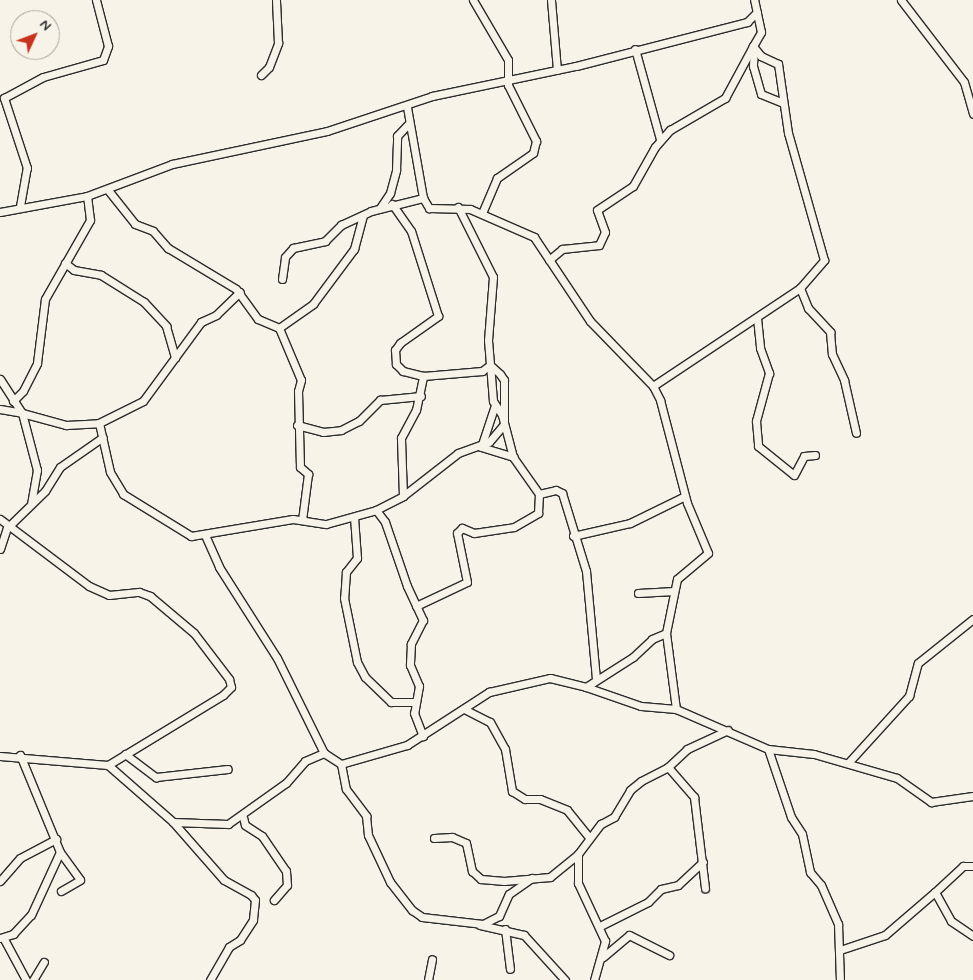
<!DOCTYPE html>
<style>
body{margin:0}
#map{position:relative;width:973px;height:980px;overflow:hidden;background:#f7f3e8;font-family:Mynerve,sans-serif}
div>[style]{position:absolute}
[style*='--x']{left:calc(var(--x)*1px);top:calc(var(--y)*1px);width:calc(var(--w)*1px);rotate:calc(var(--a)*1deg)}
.roads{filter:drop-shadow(1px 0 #2b2b2b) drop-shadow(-1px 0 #2b2b2b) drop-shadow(0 1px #2b2b2b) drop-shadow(0 -1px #2b2b2b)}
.street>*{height:7px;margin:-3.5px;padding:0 3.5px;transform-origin:3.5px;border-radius:3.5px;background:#f7f3e8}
span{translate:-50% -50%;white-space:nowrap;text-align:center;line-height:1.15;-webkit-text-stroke:4px #f7f3e8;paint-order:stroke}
.north{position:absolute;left:10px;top:10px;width:50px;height:50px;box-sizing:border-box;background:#f7f3e8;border:1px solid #a5a39c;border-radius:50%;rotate:47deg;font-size:14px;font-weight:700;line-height:20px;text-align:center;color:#2b2b2b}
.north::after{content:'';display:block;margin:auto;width:18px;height:22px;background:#c8321e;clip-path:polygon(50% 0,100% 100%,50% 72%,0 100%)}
</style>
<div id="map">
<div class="roads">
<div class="street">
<i style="--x:473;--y:0;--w:69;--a:59.7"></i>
<i style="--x:508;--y:60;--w:25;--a:90"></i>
<i style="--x:508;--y:85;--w:63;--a:63.4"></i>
<i style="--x:536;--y:141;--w:12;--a:104"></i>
<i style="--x:533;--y:153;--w:44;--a:145.2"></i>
<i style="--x:497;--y:178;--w:38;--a:113"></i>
<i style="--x:551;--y:0;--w:70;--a:85.1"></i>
<i style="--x:901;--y:0;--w:103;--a:52.5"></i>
<i style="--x:964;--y:82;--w:33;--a:74"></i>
<i style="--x:635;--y:49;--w:93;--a:74.5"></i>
<i style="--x:754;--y:50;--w:16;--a:94"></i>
<i style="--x:753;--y:66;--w:29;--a:74"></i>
<i style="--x:761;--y:94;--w:22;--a:22"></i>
<i style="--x:261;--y:75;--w:11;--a:-45"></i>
<i style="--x:269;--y:67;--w:26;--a:-69"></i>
<i style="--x:278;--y:43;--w:43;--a:-92.7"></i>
<i style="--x:407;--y:107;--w:92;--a:80"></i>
<i style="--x:423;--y:198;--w:12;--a:59"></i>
<i style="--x:429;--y:208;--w:41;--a:1.4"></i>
<i style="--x:470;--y:209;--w:70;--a:23.6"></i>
<i style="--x:534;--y:237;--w:101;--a:56.3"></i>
<i style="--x:590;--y:321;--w:91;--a:45.9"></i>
<i style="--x:653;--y:386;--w:16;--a:63"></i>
<i style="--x:660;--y:400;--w:106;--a:75.3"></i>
<i style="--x:687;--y:503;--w:54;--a:67.2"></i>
<i style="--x:708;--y:553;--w:40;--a:140"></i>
<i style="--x:677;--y:579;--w:55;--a:101.5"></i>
<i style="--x:666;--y:633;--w:77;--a:82.5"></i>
<i style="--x:676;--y:709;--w:100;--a:23.5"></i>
<i style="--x:768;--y:749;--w:72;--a:71.3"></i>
<i style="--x:791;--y:817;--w:20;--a:57"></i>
<i style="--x:802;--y:834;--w:39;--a:78"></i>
<i style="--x:810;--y:872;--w:17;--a:50"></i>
<i style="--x:821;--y:885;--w:43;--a:66.4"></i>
<i style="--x:838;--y:924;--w:56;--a:88"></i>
<i style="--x:108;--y:190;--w:43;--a:51.5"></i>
<i style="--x:135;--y:224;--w:19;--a:21"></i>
<i style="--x:153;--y:231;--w:23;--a:49"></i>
<i style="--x:168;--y:248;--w:79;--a:31.1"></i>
<i style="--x:236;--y:289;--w:37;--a:54"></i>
<i style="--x:258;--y:319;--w:23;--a:23"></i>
<i style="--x:279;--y:328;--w:42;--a:-35.2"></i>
<i style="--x:313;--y:304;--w:69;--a:-53.3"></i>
<i style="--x:354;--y:249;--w:34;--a:-75"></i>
<i style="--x:20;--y:206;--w:39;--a:-80"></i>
<i style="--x:27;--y:168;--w:74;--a:-108.2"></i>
<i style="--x:4;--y:98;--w:44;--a:-28.3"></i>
<i style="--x:43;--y:77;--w:62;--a:-15.8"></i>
<i style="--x:103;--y:60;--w:15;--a:-70"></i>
<i style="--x:108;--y:46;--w:48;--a:-104.6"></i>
<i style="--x:458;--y:207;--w:78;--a:63.4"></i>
<i style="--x:493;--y:277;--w:63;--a:94.5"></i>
<i style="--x:488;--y:340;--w:61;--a:85.3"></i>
<i style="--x:493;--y:401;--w:17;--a:57"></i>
<i style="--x:502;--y:415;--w:43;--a:75.3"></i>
<i style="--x:513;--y:457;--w:45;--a:54.9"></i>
<i style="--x:539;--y:494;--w:17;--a:-13"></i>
<i style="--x:556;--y:490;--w:7;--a:27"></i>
<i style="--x:562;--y:493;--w:82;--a:72.9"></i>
<i style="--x:586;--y:571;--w:108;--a:84.7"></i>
<i style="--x:380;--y:208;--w:18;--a:-56"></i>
<i style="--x:390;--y:193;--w:24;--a:-75"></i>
<i style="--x:396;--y:170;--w:34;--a:-88"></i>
<i style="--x:397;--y:136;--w:16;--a:-47"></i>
<i style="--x:0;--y:212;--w:88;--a:-10.4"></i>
<i style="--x:87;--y:196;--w:91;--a:-20.6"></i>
<i style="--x:172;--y:164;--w:158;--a:-12"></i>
<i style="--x:327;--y:131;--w:111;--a:-18.4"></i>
<i style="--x:432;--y:96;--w:147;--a:-11.8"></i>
<i style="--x:576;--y:66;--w:177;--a:-14.4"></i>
<i style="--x:747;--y:22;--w:14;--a:-45"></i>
<i style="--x:549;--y:260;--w:17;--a:-40"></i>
<i style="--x:562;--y:249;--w:37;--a:-6"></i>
<i style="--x:599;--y:245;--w:14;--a:-65"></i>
<i style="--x:605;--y:232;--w:23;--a:-110"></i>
<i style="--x:597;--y:210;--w:43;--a:-33.7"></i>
<i style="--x:633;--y:186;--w:45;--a:-60.6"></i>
<i style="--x:655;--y:147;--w:23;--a:-49"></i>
<i style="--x:670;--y:130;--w:64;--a:-30.2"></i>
<i style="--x:725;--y:98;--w:59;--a:-61.7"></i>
<i style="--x:65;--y:263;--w:11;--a:38"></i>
<i style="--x:74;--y:270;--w:27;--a:10"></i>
<i style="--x:101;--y:275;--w:51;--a:32.1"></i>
<i style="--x:144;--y:302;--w:33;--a:47"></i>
<i style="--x:166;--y:326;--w:33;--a:74"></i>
<i style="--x:282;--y:279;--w:22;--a:-82"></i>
<i style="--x:285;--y:257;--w:12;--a:-48"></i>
<i style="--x:293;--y:248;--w:33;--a:-12"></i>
<i style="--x:325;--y:241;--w:23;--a:-45"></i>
<i style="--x:341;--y:225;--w:33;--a:-25"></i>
<i style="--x:371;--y:211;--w:54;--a:-14"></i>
<i style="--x:800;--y:288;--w:22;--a:68"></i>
<i style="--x:808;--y:308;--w:33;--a:47"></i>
<i style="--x:830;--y:332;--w:22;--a:85"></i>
<i style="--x:832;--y:354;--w:29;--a:65"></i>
<i style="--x:844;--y:380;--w:54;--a:77.2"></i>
<i style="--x:757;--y:318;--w:30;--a:84"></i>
<i style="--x:760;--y:348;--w:27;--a:70"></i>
<i style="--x:769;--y:373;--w:50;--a:105.2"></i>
<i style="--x:756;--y:421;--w:25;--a:85"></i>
<i style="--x:758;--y:446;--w:46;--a:38.9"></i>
<i style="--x:794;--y:475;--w:21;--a:-62"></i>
<i style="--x:804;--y:456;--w:11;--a:-5"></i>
<i style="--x:279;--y:328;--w:56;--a:67.1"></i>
<i style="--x:301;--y:380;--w:11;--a:105"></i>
<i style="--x:298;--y:391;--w:76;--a:88.5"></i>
<i style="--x:300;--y:467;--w:11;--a:41"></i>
<i style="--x:308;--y:474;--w:46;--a:97.4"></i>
<i style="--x:0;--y:379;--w:40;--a:57.1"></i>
<i style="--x:22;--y:413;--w:46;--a:15.3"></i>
<i style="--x:66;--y:425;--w:33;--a:-3"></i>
<i style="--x:99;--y:423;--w:49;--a:-26.6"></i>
<i style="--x:143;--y:401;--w:98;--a:-53.7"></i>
<i style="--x:201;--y:322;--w:17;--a:-25"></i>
<i style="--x:216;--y:315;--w:33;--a:-44"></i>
<i style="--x:653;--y:386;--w:177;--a:-33.7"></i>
<i style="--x:800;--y:288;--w:37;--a:-49"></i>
<i style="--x:824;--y:260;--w:132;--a:-105.8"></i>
<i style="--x:788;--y:133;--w:70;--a:-98.2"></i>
<i style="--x:778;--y:64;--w:19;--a:-155"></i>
<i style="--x:761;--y:56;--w:13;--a:-129"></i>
<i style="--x:753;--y:46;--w:16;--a:-60"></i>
<i style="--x:761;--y:32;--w:33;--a:-102"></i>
<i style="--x:13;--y:401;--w:14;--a:-45"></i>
<i style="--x:23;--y:391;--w:31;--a:-63"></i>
<i style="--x:37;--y:363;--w:64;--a:-82.9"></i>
<i style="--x:45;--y:299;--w:91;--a:-60.3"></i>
<i style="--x:90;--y:220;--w:24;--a:-97"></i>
<i style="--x:495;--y:405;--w:44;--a:108.4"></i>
<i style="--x:481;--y:447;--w:34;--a:17"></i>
<i style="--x:0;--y:409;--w:22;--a:10"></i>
<i style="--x:22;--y:413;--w:59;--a:75.3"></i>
<i style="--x:37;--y:470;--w:34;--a:100"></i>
<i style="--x:99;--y:423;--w:50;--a:77.3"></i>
<i style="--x:110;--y:472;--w:26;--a:59"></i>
<i style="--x:123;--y:494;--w:80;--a:31.7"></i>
<i style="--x:191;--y:536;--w:103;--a:-9.5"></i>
<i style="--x:293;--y:519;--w:33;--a:9"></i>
<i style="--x:326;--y:524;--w:52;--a:-15.6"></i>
<i style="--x:376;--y:510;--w:30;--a:-27"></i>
<i style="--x:403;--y:496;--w:70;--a:-38"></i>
<i style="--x:458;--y:453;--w:33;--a:-20"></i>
<i style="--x:489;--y:442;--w:23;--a:-50"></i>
<i style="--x:504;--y:424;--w:44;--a:-90"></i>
<i style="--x:504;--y:380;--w:7;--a:-124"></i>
<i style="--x:500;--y:374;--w:13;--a:-138"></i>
<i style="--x:490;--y:365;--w:10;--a:143"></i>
<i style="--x:482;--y:371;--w:59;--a:175.2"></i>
<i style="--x:423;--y:376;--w:21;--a:-166"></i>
<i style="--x:403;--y:371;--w:10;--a:-135"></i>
<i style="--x:396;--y:364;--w:14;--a:-94"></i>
<i style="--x:395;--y:350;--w:9;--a:-54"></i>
<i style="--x:400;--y:343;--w:47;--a:-35.4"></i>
<i style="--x:438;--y:316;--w:89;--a:-107.6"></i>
<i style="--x:411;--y:231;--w:33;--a:-125"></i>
<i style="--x:297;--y:425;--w:27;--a:15"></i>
<i style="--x:323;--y:432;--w:18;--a:-6"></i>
<i style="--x:341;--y:430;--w:20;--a:-27"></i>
<i style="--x:359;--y:421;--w:30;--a:-45"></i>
<i style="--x:380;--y:400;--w:41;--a:-5.6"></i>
<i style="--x:403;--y:496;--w:58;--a:-92"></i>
<i style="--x:401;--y:438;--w:32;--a:-62"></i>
<i style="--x:416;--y:410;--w:35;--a:-78"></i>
<i style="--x:376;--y:510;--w:15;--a:53"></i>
<i style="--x:385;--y:522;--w:68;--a:71"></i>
<i style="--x:407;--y:586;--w:38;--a:65"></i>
<i style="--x:423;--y:620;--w:27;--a:117"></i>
<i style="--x:411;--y:644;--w:21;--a:93"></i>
<i style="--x:410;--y:665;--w:23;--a:67"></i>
<i style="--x:419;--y:686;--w:27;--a:100"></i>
<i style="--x:414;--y:713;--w:25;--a:69"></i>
<i style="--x:354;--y:517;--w:41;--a:85.8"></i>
<i style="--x:357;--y:558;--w:18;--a:128"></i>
<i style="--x:346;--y:572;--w:26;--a:94"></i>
<i style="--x:344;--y:598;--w:65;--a:78.5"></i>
<i style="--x:357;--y:662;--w:17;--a:62"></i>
<i style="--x:365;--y:677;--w:36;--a:44"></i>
<i style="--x:391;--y:702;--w:25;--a:0"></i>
<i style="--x:0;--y:519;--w:111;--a:37"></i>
<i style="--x:89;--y:586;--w:22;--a:24"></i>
<i style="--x:109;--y:595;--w:30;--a:-6"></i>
<i style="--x:139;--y:592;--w:12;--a:20"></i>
<i style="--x:150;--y:596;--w:57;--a:40.1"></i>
<i style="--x:194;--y:633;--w:58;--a:52.7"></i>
<i style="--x:229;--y:679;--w:8;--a:76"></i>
<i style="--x:231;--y:687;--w:11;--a:135"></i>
<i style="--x:223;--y:695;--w:135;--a:148.7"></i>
<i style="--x:205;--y:535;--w:35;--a:66"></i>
<i style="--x:219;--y:567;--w:108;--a:57.5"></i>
<i style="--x:277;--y:658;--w:106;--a:63.7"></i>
<i style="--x:324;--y:753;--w:20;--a:33"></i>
<i style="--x:341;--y:764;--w:69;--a:-16.1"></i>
<i style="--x:407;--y:745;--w:98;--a:-32.9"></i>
<i style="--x:489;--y:692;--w:63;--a:-12.9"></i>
<i style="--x:550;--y:678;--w:37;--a:14"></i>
<i style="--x:586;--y:687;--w:56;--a:-32.6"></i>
<i style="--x:633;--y:657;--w:26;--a:-43"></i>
<i style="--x:652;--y:639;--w:15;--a:-23"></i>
<i style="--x:573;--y:536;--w:58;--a:-12.8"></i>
<i style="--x:630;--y:523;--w:61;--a:-26.1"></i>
<i style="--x:0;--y:549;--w:22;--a:-72"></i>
<i style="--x:7;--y:528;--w:53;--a:-44.2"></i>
<i style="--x:45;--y:491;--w:28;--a:-58"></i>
<i style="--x:60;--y:467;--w:52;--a:-34.9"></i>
<i style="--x:638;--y:593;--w:36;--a:-3"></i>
<i style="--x:416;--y:606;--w:56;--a:-25.2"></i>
<i style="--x:467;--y:582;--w:50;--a:-101.5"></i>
<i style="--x:457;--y:533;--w:7;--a:-45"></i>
<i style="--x:462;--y:528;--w:13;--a:23"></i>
<i style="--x:474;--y:533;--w:40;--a:-8.5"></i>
<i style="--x:514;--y:527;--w:28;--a:-30"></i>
<i style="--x:538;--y:513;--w:19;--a:-87"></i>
<i style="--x:586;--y:687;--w:58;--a:19.1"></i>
<i style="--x:641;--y:706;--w:35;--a:5"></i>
<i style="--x:464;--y:709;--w:29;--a:27"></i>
<i style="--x:490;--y:722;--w:31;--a:61"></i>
<i style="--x:505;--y:749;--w:43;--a:80.5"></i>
<i style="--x:512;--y:791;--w:15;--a:32"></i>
<i style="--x:525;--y:799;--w:15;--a:0"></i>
<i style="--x:540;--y:799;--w:29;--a:22"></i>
<i style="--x:567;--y:810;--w:35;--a:51"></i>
<i style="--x:768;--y:749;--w:46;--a:6.2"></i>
<i style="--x:814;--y:754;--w:86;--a:16.1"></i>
<i style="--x:897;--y:778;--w:42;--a:35.2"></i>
<i style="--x:931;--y:802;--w:42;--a:-8.1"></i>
<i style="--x:125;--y:754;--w:39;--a:37"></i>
<i style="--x:156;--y:777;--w:72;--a:-6.3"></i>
<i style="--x:0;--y:756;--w:108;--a:4.8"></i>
<i style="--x:108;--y:765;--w:86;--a:41.2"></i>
<i style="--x:173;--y:822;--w:77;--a:48.7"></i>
<i style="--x:224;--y:880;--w:31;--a:29"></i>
<i style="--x:251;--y:895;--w:6;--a:51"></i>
<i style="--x:255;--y:900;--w:20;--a:96"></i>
<i style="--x:253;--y:920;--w:24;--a:123"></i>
<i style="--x:240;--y:940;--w:13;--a:148"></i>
<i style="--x:229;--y:947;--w:38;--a:120"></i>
<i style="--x:848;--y:763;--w:91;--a:-47.7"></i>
<i style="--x:909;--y:696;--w:34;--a:-75"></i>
<i style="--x:918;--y:663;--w:70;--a:-38.7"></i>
<i style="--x:341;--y:764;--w:25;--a:79"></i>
<i style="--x:346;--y:789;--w:34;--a:53"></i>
<i style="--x:366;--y:816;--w:19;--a:84"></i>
<i style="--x:368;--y:835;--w:52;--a:64.9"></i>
<i style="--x:390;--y:882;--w:36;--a:52"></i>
<i style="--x:412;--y:910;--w:12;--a:35"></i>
<i style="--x:422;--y:917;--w:61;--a:6.5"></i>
<i style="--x:483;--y:924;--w:18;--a:-27"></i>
<i style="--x:499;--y:916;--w:24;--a:-66"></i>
<i style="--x:509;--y:894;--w:28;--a:-35"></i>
<i style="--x:668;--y:767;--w:40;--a:49"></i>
<i style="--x:694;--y:797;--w:92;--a:83.1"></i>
<i style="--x:243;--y:817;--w:8;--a:76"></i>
<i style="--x:245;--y:825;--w:20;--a:33"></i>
<i style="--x:262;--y:836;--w:42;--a:55.6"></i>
<i style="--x:286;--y:871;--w:14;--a:86"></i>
<i style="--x:287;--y:885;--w:20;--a:131"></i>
<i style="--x:173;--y:822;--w:55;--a:2.1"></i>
<i style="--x:228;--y:824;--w:71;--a:-35.3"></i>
<i style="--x:286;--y:783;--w:29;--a:-49"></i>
<i style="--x:305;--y:761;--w:21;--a:-23"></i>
<i style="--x:434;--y:838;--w:18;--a:-3"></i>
<i style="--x:452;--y:837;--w:15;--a:23"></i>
<i style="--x:466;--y:843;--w:29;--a:78"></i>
<i style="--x:472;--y:871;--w:12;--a:42"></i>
<i style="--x:481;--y:879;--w:23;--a:5"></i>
<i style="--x:504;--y:881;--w:46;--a:-5"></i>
<i style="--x:550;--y:877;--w:36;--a:-39"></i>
<i style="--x:60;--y:852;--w:34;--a:54"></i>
<i style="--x:80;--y:880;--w:22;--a:150"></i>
<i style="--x:973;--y:866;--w:10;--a:180"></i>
<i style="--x:963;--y:866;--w:38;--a:137"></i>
<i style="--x:935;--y:892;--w:33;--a:61"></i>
<i style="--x:951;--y:921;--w:27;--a:34"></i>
<i style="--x:0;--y:881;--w:30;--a:-49"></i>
<i style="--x:20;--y:858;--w:41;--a:-27.8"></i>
<i style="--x:480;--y:925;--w:45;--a:12.8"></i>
<i style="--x:524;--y:935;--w:61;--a:47.7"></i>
<i style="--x:600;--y:926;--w:54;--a:-26.6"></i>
<i style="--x:648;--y:902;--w:18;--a:-45"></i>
<i style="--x:661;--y:889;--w:17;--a:-13"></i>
<i style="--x:678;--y:885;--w:34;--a:-43"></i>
<i style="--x:505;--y:929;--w:40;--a:82.9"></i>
<i style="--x:0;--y:938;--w:14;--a:-17"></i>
<i style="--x:13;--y:934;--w:26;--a:-47"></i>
<i style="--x:31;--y:915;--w:69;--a:-65.3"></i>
<i style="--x:60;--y:852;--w:105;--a:-112.4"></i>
<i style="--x:4;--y:939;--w:47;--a:61.8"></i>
<i style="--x:840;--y:950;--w:47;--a:-18.4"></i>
<i style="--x:885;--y:935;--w:66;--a:-40.7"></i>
<i style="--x:603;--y:957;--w:34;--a:-40"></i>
<i style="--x:629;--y:935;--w:45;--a:26.6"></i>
<i style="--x:33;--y:980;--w:21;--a:-59"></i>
<i style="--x:428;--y:980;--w:21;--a:-79"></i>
<i style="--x:594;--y:980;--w:41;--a:-74.2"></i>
<i style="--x:605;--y:941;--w:64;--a:-115"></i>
<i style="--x:578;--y:883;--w:29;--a:-90"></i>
<i style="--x:578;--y:854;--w:38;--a:-53"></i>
<i style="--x:601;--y:824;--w:15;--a:-28"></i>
<i style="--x:614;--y:817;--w:31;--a:-59"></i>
<i style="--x:630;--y:790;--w:14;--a:-39"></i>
<i style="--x:641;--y:781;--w:30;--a:-27"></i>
<i style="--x:668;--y:767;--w:26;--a:-43"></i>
<i style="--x:687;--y:749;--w:45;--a:-24.9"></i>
</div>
</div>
<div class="north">N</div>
</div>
